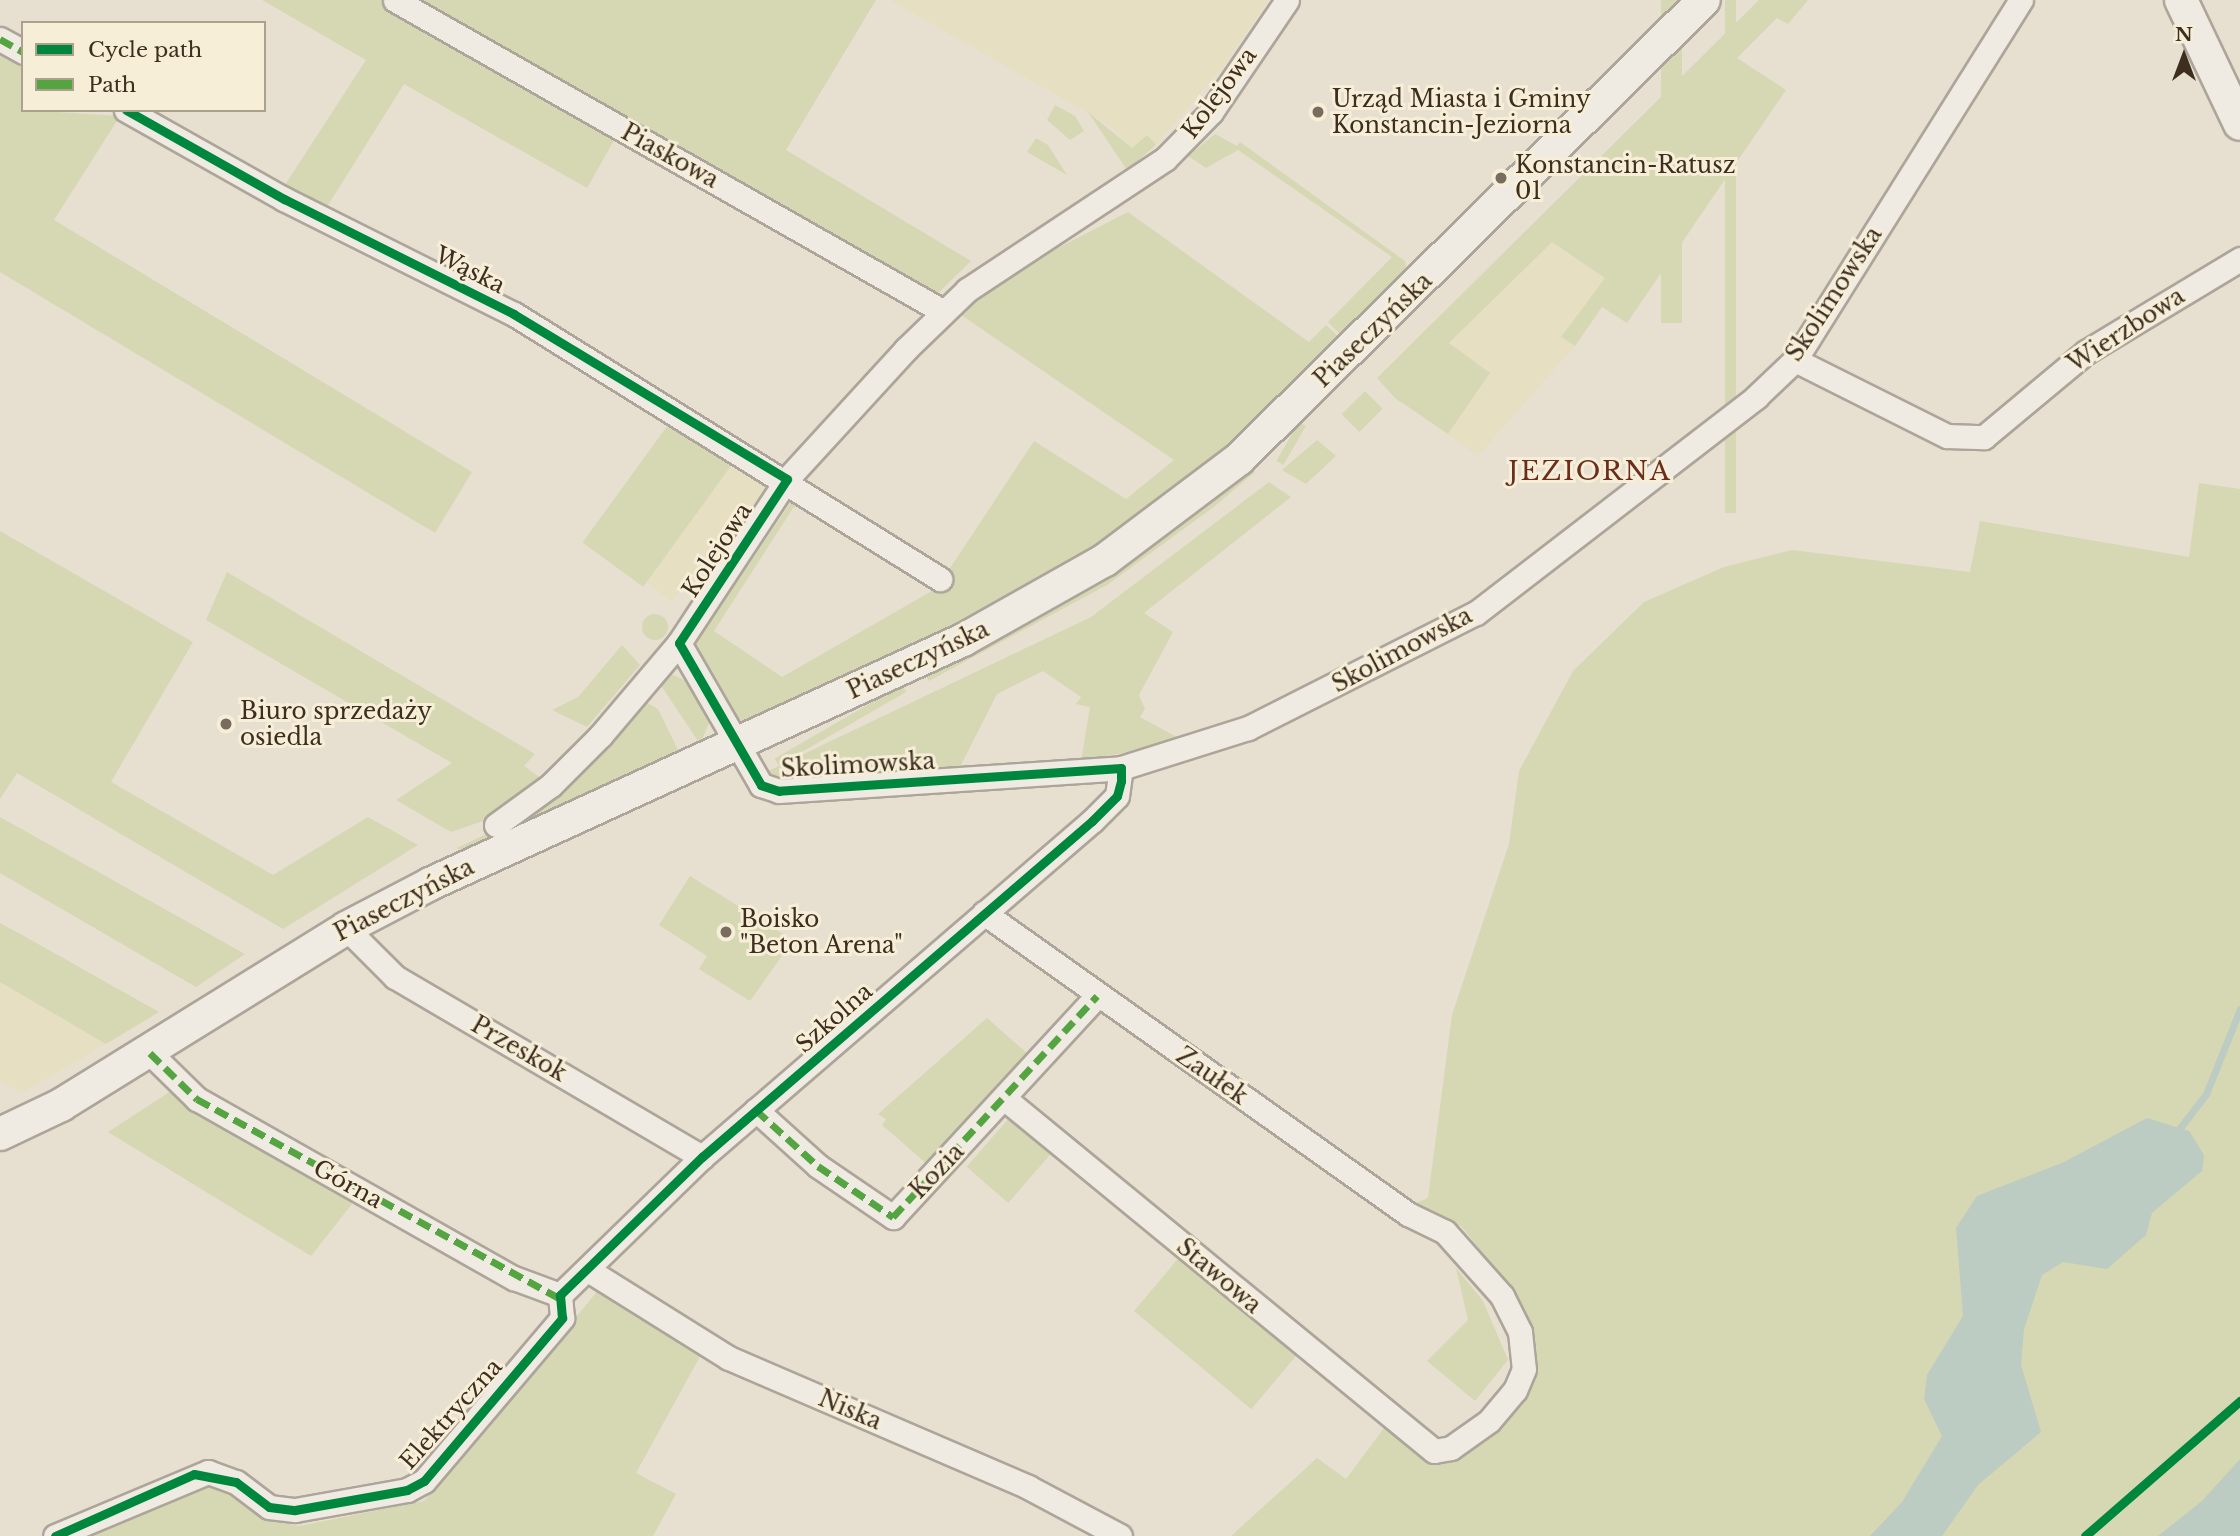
<!DOCTYPE html>
<meta charset="utf-8">
<style>
body{margin:0}
#map{position:relative;width:2240px;height:1536px;overflow:hidden;background:#e7e0d1;font-family:"Libre Baskerville",serif}
div>[style]{position:absolute}
[style*='--x']{left:calc(var(--x)*1px);top:calc(var(--y)*1px);width:calc(var(--w)*1px);rotate:calc(var(--a)*1deg)}
.farmland>*{inset:0;background:#e6dfc2;transform-origin:0 0}
.green>*{inset:0;background:#d6d7b3;transform-origin:0 0}
.round{border-radius:50%}
.water>*{inset:0;background:#bcccc2}
.stream>*{height:7px;margin:-3.5px;padding:0 3.5px;transform-origin:3.5px;border-radius:3.5px;background:#bcccc2}
.roads{filter:drop-shadow(2px 0 #ada599) drop-shadow(-2px 0 #ada599) drop-shadow(0 2px #ada599) drop-shadow(0 -2px #ada599)}
.street>*{height:23px;margin:-11.5px;padding:0 11.5px;transform-origin:11.5px;border-radius:11.5px;background:#efebe3}
.secondary>*{height:32px;margin:-16px;padding:0 16px;transform-origin:16px;border-radius:16px;background:#efebe3}
.quiet>*{height:7px;margin-top:-3.5px;transform-origin:0;background:repeating-linear-gradient(90deg,#54a441 0 14px,transparent 0 21px)}
.cycleway>*{height:9px;margin:-4.5px;padding:0 4.5px;transform-origin:4.5px;border-radius:4.5px;background:#00873e}
.dots>*{width:19px;height:19px;translate:-50% -50%;box-sizing:border-box;border:4px solid #f7eed8;border-radius:50%}
span{translate:-50% -50%;white-space:nowrap;text-align:center;line-height:1.15;-webkit-text-stroke:6px #f7eed8;paint-order:stroke}
.street-label{font-size:23px;color:#3d2e20}
.poi-label{font-size:23px;color:#3d2e20}
.left{translate:0 -50%;text-align:left}
.quarter-label{font-size:26px;color:#6b2e1e;letter-spacing:2px}
.legend{position:absolute;left:21px;top:21px;width:245px;height:91px;box-sizing:border-box;background:#f7eed8;border:2px solid #ada18e;margin:0;padding:9px 12px;list-style:none;font-size:21px;color:#3d2e20}
.legend li{display:flex;align-items:center;gap:14px;height:35px}
.legend b{width:35px;border:2px solid #ada18e}
.north{position:absolute;left:2149px;top:21px;width:70px;height:70px;-webkit-text-stroke:5px #f7eed8;paint-order:stroke;rotate:0deg;font-size:19px;font-weight:700;line-height:28px;text-align:center;color:#3d2e20}
.north::after{content:'';display:block;margin:auto;width:24px;height:32px;background:#3d2e20;clip-path:polygon(50% 0,100% 100%,50% 72%,0 100%)}
</style>
<div id="map">
<div class="farmland">
<i style="clip-path:polygon(890px 0,1269px 0,1222px 68px,1156px 145px,1147px 136px,1132px 148px,1114px 128px)"></i>
<i style="clip-path:polygon(1552px 242px,1605px 278px,1561px 337px,1575px 346px,1478px 456px,1448px 434px,1490px 374px,1448px 344px)"></i>
<i style="left:734px;top:462px;width:42px;height:148px;rotate:40deg"></i>
<i style="clip-path:polygon(0 982px,106px 1044px,22px 1093px,0 1081px)"></i>
</div>
<div class="green">
<i style="clip-path:polygon(262px 0,381px 0,617px 135px,587px 188px,404px 84px,325px 210px,283px 188px,366px 60px)"></i>
<i style="clip-path:polygon(416px 0,876px 0,786px 150px,971px 261px,934px 297px)"></i>
<i style="left:1661px;top:0;width:21px;height:323px"></i>
<i style="left:1725px;top:0;width:11px;height:513px"></i>
<i style="clip-path:polygon(1759px 0,1808px 0,1788px 24px,1777px 18px,1737px 58px,1786px 90px,1627px 323px,1602px 307px,1575px 346px,1561px 337px,1605px 278px,1552px 242px,1449px 343px,1490px 373px,1448px 434px,1395px 398px,1377px 378px)"></i>
<i style="clip-path:polygon(0 51px,23px 63px,23px 110px,120px 116px,54px 220px,472px 472px,435px 533px,0 272px)"></i>
<i style="clip-path:polygon(1055px 105px,1075px 116px,1084px 131px,1070px 140px,1047px 120px)"></i>
<i style="clip-path:polygon(1088px 112px,1132px 148px,1147px 135px,1156px 145px,1127px 170px)"></i>
<i style="clip-path:polygon(1215px 134px,1237px 146px,1240px 142px,1405px 261px,1407px 274px,1343px 337px,1328px 322px,1392px 257px,1238px 150px,1206px 168px,1188px 156px)"></i>
<i style="clip-path:polygon(1036px 138px,1048px 145px,1067px 175px,1027px 152px)"></i>
<i style="clip-path:polygon(1128px 212px,1309px 342px,1326px 325px,1341px 339px,1214px 461px,1111px 539px,993px 608px,753px 720px,741px 720px,728px 710px,695px 651px,697px 641px,793px 499px,804px 505px,793px 508px,714px 631px,782px 677px,937px 588px,1034px 441px,1126px 499px,1174px 460px,958px 313px,1019px 268px)"></i>
<i style="left:1365px;top:391px;width:25px;height:33px;rotate:45deg"></i>
<i style="left:673px;top:418px;width:75px;height:154px;rotate:36deg"></i>
<i style="left:1299px;top:422px;width:8px;height:45px;rotate:30deg"></i>
<i style="clip-path:polygon(1317px 440px,1336px 456px,1306px 484px,1282px 470px)"></i>
<i style="clip-path:polygon(1250px 468px,1255px 472px,1215px 506px,1107px 585px,929px 681px,925px 674px,1055px 608px,1141px 553px)"></i>
<i style="clip-path:polygon(1269px 482px,1291px 497px,1144px 613px,1173px 632px,1139px 695px,1145px 709px,1140px 717px,1184px 741px,1081px 761px,1090px 707px,1076px 704px,1081px 697px,1043px 671px,997px 694px,960px 767px,775px 779px,766px 772px,1091px 617px)"></i>
<i style="clip-path:polygon(2199px 483px,2240px 489px,2240px 1536px,1231px 1536px,1317px 1458px,1346px 1479px,1387px 1424px,1445px 1462px,1516px 1412px,1530px 1387px,1532px 1330px,1493px 1266px,1461px 1226px,1409px 1206px,1428px 1198px,1452px 1015px,1509px 844px,1519px 771px,1573px 671px,1644px 602px,1724px 567px,1792px 550px,1970px 572px,1980px 521px,2189px 557px)"></i>
<i style="clip-path:polygon(0 531px,193px 642px,111px 782px,273px 875px,368px 817px,418px 845px,283px 929px,17px 773px,0 799px)"></i>
<i style="clip-path:polygon(227px 572px,535px 754px,524px 766px,542px 779px,486px 820px,451px 832px,396px 800px,452px 763px,206px 620px)"></i>
<i class="round" style="left:642px;top:614px;width:26px;height:26px"></i>
<i style="clip-path:polygon(622px 645px,640px 665px,587px 727px,552px 710px,578px 697px)"></i>
<i style="clip-path:polygon(671px 674px,689px 682px,710px 721px,700px 744px,658px 681px)"></i>
<i style="left:902px;top:685px;width:8px;height:147px;rotate:60deg"></i>
<i style="clip-path:polygon(642px 700px,658px 709px,679px 752px,470px 854px,457px 848px,520px 818px)"></i>
<i style="clip-path:polygon(0 817px,245px 954px,196px 987px,0 873px)"></i>
<i style="clip-path:polygon(690px 876px,793px 940px,750px 1001px,699px 969px,707px 956px,659px 925px)"></i>
<i style="clip-path:polygon(0 923px,24px 936px,159px 1012px,106px 1044px,0 982px)"></i>
<i style="clip-path:polygon(987px 1018px,1029px 1055px,927px 1164px,882px 1125px,886px 1119px,878px 1114px)"></i>
<i style="clip-path:polygon(174px 1089px,350px 1191px,352px 1204px,311px 1256px,108px 1132px)"></i>
<i style="left:1010px;top:1117px;width:55px;height:66px;rotate:41deg"></i>
<i style="left:1181px;top:1255px;width:153px;height:73px;rotate:40deg"></i>
<i style="clip-path:polygon(1456px 1268px,1483px 1301px,1508px 1360px,1475px 1401px,1427px 1361px,1468px 1320px)"></i>
<i style="clip-path:polygon(600px 1288px,703px 1351px,636px 1473px,676px 1494px,653px 1536px,78px 1536px,206px 1483px,224px 1486px,262px 1518px,299px 1526px,424px 1501px)"></i>
</div>
<div class="water">
<i style="clip-path:polygon(2147px 1118px,2189px 1131px,2204px 1155px,2202px 1171px,2152px 1213px,2146px 1235px,2107px 1269px,2063px 1262px,2042px 1275px,2024px 1329px,2021px 1365px,2041px 1432px,1978px 1485px,1942px 1536px,1870px 1536px,1902px 1502px,1942px 1436px,1924px 1399px,1927px 1375px,1963px 1316px,1956px 1228px,1977px 1196px,2064px 1162px)"></i>
<i style="clip-path:polygon(2240px 1459px,2240px 1536px,2158px 1536px,2202px 1501px)"></i>
</div>
<div class="stream">
<i style="--x:2176;--y:1133;--w:49;--a:-52.4"></i>
<i style="--x:2206;--y:1094;--w:92;--a:-68.2"></i>
</div>
<div class="roads">
<div class="street">
<i style="--x:395;--y:0;--w:631;--a:29.61"></i>
<i style="--x:0;--y:39;--w:26;--a:29"></i>
<i style="--x:126;--y:110;--w:181;--a:29.4"></i>
<i style="--x:284;--y:199;--w:257;--a:26.6"></i>
<i style="--x:514;--y:314;--w:502;--a:31.88"></i>
<i style="--x:1795;--y:360;--w:170;--a:26.6"></i>
<i style="--x:1947;--y:436;--w:37;--a:2"></i>
<i style="--x:1984;--y:437;--w:133;--a:-39.8"></i>
<i style="--x:2086;--y:352;--w:180;--a:-31.1"></i>
<i style="--x:679;--y:643;--w:164;--a:60"></i>
<i style="--x:761;--y:785;--w:19;--a:18"></i>
<i style="--x:779;--y:791;--w:343;--a:-3.8"></i>
<i style="--x:1121;--y:768;--w:133;--a:-17.5"></i>
<i style="--x:1248;--y:728;--w:255;--a:-26.8"></i>
<i style="--x:1476;--y:613;--w:354;--a:-37.6"></i>
<i style="--x:1756;--y:397;--w:54;--a:-43.5"></i>
<i style="--x:1795;--y:360;--w:425;--a:-57.9"></i>
<i style="--x:496;--y:825;--w:68;--a:-36"></i>
<i style="--x:551;--y:785;--w:71;--a:-45"></i>
<i style="--x:601;--y:735;--w:121;--a:-49.7"></i>
<i style="--x:679;--y:643;--w:196;--a:-56.6"></i>
<i style="--x:787;--y:479;--w:176;--a:-47.5"></i>
<i style="--x:906;--y:349;--w:85;--a:-44"></i>
<i style="--x:967;--y:290;--w:237;--a:-33.5"></i>
<i style="--x:1165;--y:159;--w:66;--a:-45.6"></i>
<i style="--x:1211;--y:112;--w:135;--a:-55.8"></i>
<i style="--x:984;--y:913;--w:520;--a:35.37"></i>
<i style="--x:1408;--y:1214;--w:41;--a:25.9"></i>
<i style="--x:1445;--y:1232;--w:86;--a:48.3"></i>
<i style="--x:1502;--y:1296;--w:40;--a:63.4"></i>
<i style="--x:1520;--y:1332;--w:37;--a:84"></i>
<i style="--x:1524;--y:1369;--w:23;--a:113"></i>
<i style="--x:1515;--y:1390;--w:40;--a:130"></i>
<i style="--x:1489;--y:1421;--w:47;--a:144.6"></i>
<i style="--x:1451;--y:1448;--w:17;--a:170"></i>
<i style="--x:1434;--y:1451;--w:555;--a:-140.63"></i>
<i style="--x:346;--y:928;--w:69;--a:45"></i>
<i style="--x:395;--y:977;--w:356;--a:30.4"></i>
<i style="--x:150;--y:1053;--w:66;--a:44.4"></i>
<i style="--x:197;--y:1099;--w:364;--a:29.5"></i>
<i style="--x:514;--y:1278;--w:49;--a:20.3"></i>
<i style="--x:756;--y:1110;--w:84;--a:42.1"></i>
<i style="--x:818;--y:1166;--w:91;--a:34.2"></i>
<i style="--x:893;--y:1217;--w:301;--a:-47.3"></i>
<i style="--x:588;--y:1270;--w:166;--a:32"></i>
<i style="--x:729;--y:1358;--w:326;--a:23.3"></i>
<i style="--x:1028;--y:1487;--w:104;--a:28"></i>
<i style="--x:560;--y:1295;--w:198;--a:-44.2"></i>
<i style="--x:702;--y:1157;--w:515;--a:-40.75"></i>
<i style="--x:1092;--y:821;--w:35;--a:-45"></i>
<i style="--x:1117;--y:796;--w:28;--a:-82"></i>
<i style="--x:55;--y:1536;--w:166;--a:-22.7"></i>
<i style="--x:208;--y:1472;--w:30;--a:20"></i>
<i style="--x:236;--y:1482;--w:41;--a:37.1"></i>
<i style="--x:269;--y:1507;--w:26;--a:7"></i>
<i style="--x:295;--y:1510;--w:114;--a:-10.1"></i>
<i style="--x:407;--y:1490;--w:19;--a:-28"></i>
<i style="--x:424;--y:1481;--w:214;--a:-49.7"></i>
<i style="--x:562;--y:1318;--w:23;--a:-95"></i>
</div>
<div class="secondary">
<i style="--x:2181;--y:0;--w:137;--a:64.6"></i>
<i style="--x:0;--y:1134;--w:68;--a:-25.4"></i>
<i style="--x:61;--y:1105;--w:335;--a:-31.8"></i>
<i style="--x:346;--y:928;--w:95;--a:-27.6"></i>
<i style="--x:430;--y:884;--w:586;--a:-24.6"></i>
<i style="--x:963;--y:640;--w:163;--a:-29.4"></i>
<i style="--x:1105;--y:560;--w:168;--a:-37"></i>
<i style="--x:1239;--y:459;--w:653;--a:-44.63"></i>
</div>
</div>
<div class="quiet">
<i style="--x:0;--y:39;--w:26;--a:29"></i>
<i style="--x:150;--y:1053;--w:66;--a:44.4"></i>
<i style="--x:197;--y:1099;--w:415;--a:28.8"></i>
<i style="--x:756;--y:1110;--w:84;--a:42.1"></i>
<i style="--x:818;--y:1166;--w:91;--a:34.2"></i>
<i style="--x:893;--y:1217;--w:301;--a:-47.3"></i>
</div>
<div class="cycleway">
<i style="--x:55;--y:1536;--w:152;--a:-24"></i>
<i style="--x:194;--y:1474;--w:43;--a:10.8"></i>
<i style="--x:236;--y:1482;--w:41;--a:37.1"></i>
<i style="--x:269;--y:1507;--w:26;--a:7"></i>
<i style="--x:295;--y:1510;--w:114;--a:-10.1"></i>
<i style="--x:407;--y:1490;--w:19;--a:-28"></i>
<i style="--x:424;--y:1481;--w:214;--a:-49.7"></i>
<i style="--x:562;--y:1318;--w:23;--a:-95"></i>
<i style="--x:560;--y:1295;--w:198;--a:-44.2"></i>
<i style="--x:702;--y:1157;--w:515;--a:-40.75"></i>
<i style="--x:1092;--y:821;--w:35;--a:-45"></i>
<i style="--x:1117;--y:796;--w:16;--a:-75"></i>
<i style="--x:1121;--y:781;--w:13;--a:-90"></i>
<i style="--x:1121;--y:768;--w:343;--a:176.2"></i>
<i style="--x:779;--y:791;--w:19;--a:-162"></i>
<i style="--x:761;--y:785;--w:164;--a:-120"></i>
<i style="--x:679;--y:643;--w:196;--a:-56.6"></i>
<i style="--x:787;--y:479;--w:319;--a:-148.9"></i>
<i style="--x:514;--y:314;--w:257;--a:-153.4"></i>
<i style="--x:284;--y:199;--w:181;--a:-150.6"></i>
<i style="--x:2085;--y:1536;--w:206;--a:-41.1"></i>
</div>
<div class="dots">
<i style="left:1318px;top:112px;background:#786c5e"></i>
<i style="left:1501px;top:178px;background:#786c5e"></i>
<i style="left:226px;top:724px;background:#786c5e"></i>
<i style="left:726px;top:932px;background:#786c5e"></i>
</div>
<div class="street-label">
<span style="left:1219px;top:93px;rotate:-53deg">Kolejowa</span>
<span style="left:670px;top:156px;rotate:29deg">Piaskowa</span>
<span style="left:470px;top:270px;rotate:27deg">Wąska</span>
<span style="left:1834px;top:294px;rotate:-57deg">Skolimowska</span>
<span style="left:1373px;top:330px;rotate:-44deg">Piaseczyńska</span>
<span style="left:2126px;top:330px;rotate:-33deg">Wierzbowa</span>
<span style="left:717px;top:550px;rotate:-57deg">Kolejowa</span>
<span style="left:1402px;top:650px;rotate:-28deg">Skolimowska</span>
<span style="left:918px;top:660px;rotate:-25deg">Piaseczyńska</span>
<span style="left:858px;top:765px;rotate:-3deg">Skolimowska</span>
<span style="left:404px;top:900px;rotate:-27deg">Piaseczyńska</span>
<span style="left:834px;top:1018px;rotate:-41deg">Szkolna</span>
<span style="left:519px;top:1049px;rotate:30deg">Przeskok</span>
<span style="left:1212px;top:1076px;rotate:35deg">Zaułek</span>
<span style="left:937px;top:1171px;rotate:-46deg">Kozia</span>
<span style="left:348px;top:1184px;rotate:29deg">Górna</span>
<span style="left:1219px;top:1276px;rotate:40deg">Stawowa</span>
<span style="left:850px;top:1410px;rotate:23deg">Niska</span>
<span style="left:451px;top:1414px;rotate:-48deg">Elektryczna</span>
</div>
<div class="poi-label">
<span class="left" style="left:1332px;top:112px">Urząd Miasta i Gminy<br>Konstancin-Jeziorna</span>
<span class="left" style="left:1515px;top:178px">Konstancin-Ratusz<br>01</span>
<span class="left" style="left:240px;top:724px">Biuro sprzedaży<br>osiedla</span>
<span class="left" style="left:740px;top:932px">Boisko<br>"Beton Arena"</span>
</div>
<div class="quarter-label">
<span style="left:1590px;top:472px">JEZIORNA</span>
</div>
<ul class="legend">
<li><b style="height:9px;background:#00873e"></b>Cycle path</li>
<li><b style="height:9px;background:#54a441"></b>Path</li>
</ul>
<div class="north">N</div>
</div>
